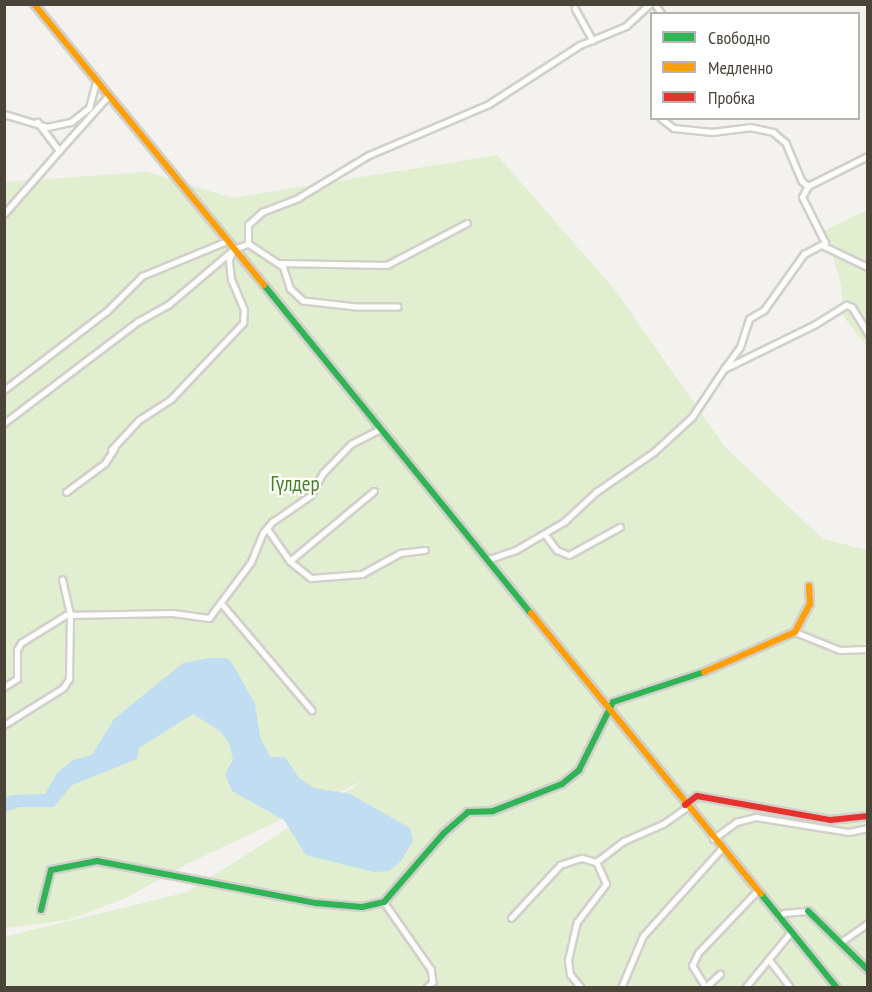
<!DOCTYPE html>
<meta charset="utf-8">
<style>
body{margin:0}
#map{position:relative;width:872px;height:992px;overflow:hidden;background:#f4f2ee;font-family:"PT Sans Narrow",sans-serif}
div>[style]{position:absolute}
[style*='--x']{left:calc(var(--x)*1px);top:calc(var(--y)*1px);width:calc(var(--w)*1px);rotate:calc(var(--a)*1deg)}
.green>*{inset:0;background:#e1eecf}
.water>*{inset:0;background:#c0ddf1}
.roads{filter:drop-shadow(2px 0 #d2d0cb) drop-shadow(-2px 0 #d2d0cb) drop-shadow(0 2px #d2d0cb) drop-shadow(0 -2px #d2d0cb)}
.street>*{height:4.5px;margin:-2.25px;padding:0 2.25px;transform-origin:2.25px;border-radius:2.25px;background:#fdfdfc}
.fast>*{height:6px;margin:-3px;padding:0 3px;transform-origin:3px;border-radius:3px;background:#30b455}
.slow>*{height:6px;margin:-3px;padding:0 3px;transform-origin:3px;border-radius:3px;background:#ff9f0a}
.jam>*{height:6px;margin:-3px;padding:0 3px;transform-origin:3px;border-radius:3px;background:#e5322d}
span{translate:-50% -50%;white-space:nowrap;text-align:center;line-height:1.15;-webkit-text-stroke:4.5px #fff;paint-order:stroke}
.park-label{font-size:21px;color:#4a7f2a}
.frame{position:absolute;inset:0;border:6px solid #4b4439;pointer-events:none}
.legend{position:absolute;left:650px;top:12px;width:210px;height:108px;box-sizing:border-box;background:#fff;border:2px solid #b7b4b0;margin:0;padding:8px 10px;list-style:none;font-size:18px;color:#4b4439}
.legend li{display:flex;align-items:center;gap:12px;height:30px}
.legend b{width:30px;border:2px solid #b7b4b0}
</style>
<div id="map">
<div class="green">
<i style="clip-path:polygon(497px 155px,615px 290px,725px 447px,823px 539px,867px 550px,867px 987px,5px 987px,4px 937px,187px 892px,365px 780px,189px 863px,126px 898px,68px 920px,5px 928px,5px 182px,147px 172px,233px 198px)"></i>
<i style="clip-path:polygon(867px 210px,867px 347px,843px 316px,841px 284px,825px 230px)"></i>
</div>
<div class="water">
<i style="clip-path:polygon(210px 658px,227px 658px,234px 666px,255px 704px,260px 737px,270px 757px,285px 757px,299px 778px,314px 788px,350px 794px,410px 828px,413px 841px,401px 861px,389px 871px,374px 872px,306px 855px,284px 820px,232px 791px,225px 774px,233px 760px,229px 743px,220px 731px,193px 714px,139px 748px,137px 759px,72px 785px,54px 807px,19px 807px,5px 812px,5px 798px,11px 795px,45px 794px,57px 773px,73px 760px,92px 755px,114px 719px,183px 663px)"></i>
</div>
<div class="roads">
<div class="street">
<i style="--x:655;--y:4;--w:12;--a:55"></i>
<i style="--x:575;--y:8;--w:37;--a:61"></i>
<i style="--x:4;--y:114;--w:45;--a:16.8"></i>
<i style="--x:47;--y:127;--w:25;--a:-12"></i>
<i style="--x:71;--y:122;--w:23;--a:-38"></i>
<i style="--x:89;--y:108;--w:28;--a:-75"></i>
<i style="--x:661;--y:118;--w:16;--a:38"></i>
<i style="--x:674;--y:128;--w:38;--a:6"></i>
<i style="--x:712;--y:132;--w:38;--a:-7"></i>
<i style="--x:750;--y:127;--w:24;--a:12"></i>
<i style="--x:773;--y:132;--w:17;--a:40"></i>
<i style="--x:786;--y:143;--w:41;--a:67.2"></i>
<i style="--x:802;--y:181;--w:8;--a:40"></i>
<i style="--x:808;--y:186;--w:67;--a:-26.6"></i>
<i style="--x:59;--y:151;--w:74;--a:-48.3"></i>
<i style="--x:4;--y:214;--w:84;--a:-48.9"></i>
<i style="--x:59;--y:151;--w:36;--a:-127"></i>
<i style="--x:822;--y:245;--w:51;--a:25.6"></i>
<i style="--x:279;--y:263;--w:108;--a:1.1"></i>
<i style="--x:387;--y:265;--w:90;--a:-27.7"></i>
<i style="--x:398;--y:307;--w:42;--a:180"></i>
<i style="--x:356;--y:307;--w:53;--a:-173.5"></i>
<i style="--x:303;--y:301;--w:18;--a:-137"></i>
<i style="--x:290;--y:289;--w:23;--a:-108"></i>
<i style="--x:283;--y:267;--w:42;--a:-146.7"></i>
<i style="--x:248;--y:244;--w:19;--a:-90"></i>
<i style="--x:248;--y:225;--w:19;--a:-43"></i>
<i style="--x:262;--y:212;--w:39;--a:-21"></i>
<i style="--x:298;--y:198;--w:83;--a:-31.2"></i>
<i style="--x:369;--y:155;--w:130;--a:-23"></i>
<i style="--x:489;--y:104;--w:108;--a:-33"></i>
<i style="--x:580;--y:45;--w:50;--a:-22.4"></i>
<i style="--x:626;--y:26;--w:33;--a:-43"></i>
<i style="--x:724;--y:369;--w:27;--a:-54"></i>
<i style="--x:740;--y:347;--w:29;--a:-72"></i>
<i style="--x:749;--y:319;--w:17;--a:-31"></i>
<i style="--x:764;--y:310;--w:69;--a:-54.5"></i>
<i style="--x:804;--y:254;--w:24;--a:-28"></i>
<i style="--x:825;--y:243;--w:51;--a:-116.6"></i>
<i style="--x:802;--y:197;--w:13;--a:-61"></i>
<i style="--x:4;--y:390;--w:130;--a:-37.5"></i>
<i style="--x:107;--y:311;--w:49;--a:-45"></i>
<i style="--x:142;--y:276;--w:92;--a:-22.4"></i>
<i style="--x:4;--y:423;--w:167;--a:-37.2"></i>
<i style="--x:137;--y:322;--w:35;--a:-29"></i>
<i style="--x:168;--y:305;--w:87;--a:-40.3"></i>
<i style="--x:234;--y:249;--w:15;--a:-20"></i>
<i style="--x:111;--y:450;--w:41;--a:-47"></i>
<i style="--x:139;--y:420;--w:38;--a:-33"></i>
<i style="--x:171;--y:399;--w:105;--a:-46.5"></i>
<i style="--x:243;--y:323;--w:13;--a:-86"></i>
<i style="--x:244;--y:310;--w:33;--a:-113"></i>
<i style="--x:231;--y:280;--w:20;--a:-96"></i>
<i style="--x:229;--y:260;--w:9;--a:-69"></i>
<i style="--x:66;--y:492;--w:49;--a:-36.6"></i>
<i style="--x:105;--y:463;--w:17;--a:-57"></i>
<i style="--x:267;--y:528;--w:40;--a:55.1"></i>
<i style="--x:290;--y:561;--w:27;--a:39"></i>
<i style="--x:311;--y:578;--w:51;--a:-4.5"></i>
<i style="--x:362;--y:574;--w:43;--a:-28.9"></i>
<i style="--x:400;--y:553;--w:25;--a:-7"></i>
<i style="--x:545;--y:534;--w:20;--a:53"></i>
<i style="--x:557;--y:550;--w:13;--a:23"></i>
<i style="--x:569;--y:555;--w:58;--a:-28.8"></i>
<i style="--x:487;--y:560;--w:31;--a:-19"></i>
<i style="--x:516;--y:550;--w:56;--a:-30.3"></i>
<i style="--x:564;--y:522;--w:44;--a:-43.2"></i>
<i style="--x:596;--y:492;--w:70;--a:-34.6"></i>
<i style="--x:654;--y:452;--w:52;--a:-42.6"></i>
<i style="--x:692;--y:417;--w:58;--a:-56.3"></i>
<i style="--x:724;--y:369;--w:100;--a:-26.1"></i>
<i style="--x:814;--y:325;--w:38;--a:-32"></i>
<i style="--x:846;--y:305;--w:6;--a:18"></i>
<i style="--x:852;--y:307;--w:31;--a:58"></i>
<i style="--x:290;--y:561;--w:109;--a:-39.8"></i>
<i style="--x:222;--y:604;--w:139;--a:49.7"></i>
<i style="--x:795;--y:632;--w:48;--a:21.8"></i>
<i style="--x:840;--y:650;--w:28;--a:-2"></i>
<i style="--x:4;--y:687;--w:15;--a:-32"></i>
<i style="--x:17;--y:679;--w:29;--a:-90"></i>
<i style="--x:17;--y:650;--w:8;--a:-60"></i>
<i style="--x:21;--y:643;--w:53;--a:-31.9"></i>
<i style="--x:66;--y:615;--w:107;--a:-1.1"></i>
<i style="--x:173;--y:613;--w:36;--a:8"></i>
<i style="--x:209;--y:618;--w:70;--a:-53.1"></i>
<i style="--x:251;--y:562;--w:31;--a:-68"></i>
<i style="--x:263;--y:533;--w:14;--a:-51"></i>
<i style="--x:272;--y:522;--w:46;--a:-34.4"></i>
<i style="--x:310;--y:496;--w:26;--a:-61"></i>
<i style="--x:323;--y:473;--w:40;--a:-46"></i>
<i style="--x:351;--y:444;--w:34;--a:-27"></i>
<i style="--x:4;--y:725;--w:70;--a:-32.1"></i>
<i style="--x:63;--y:688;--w:11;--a:-56"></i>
<i style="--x:69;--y:679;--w:65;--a:-89.1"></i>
<i style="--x:70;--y:614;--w:35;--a:-103"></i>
<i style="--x:713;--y:839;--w:29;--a:-36"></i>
<i style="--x:736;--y:822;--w:21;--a:-14"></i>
<i style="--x:756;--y:817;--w:94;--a:9.2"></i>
<i style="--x:849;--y:832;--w:19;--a:-12"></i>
<i style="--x:384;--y:902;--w:82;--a:55"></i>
<i style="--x:431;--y:969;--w:13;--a:81"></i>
<i style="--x:433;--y:982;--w:8;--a:135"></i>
<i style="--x:778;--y:917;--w:7;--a:-34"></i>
<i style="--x:784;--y:913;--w:24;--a:-5"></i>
<i style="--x:511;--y:918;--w:72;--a:-47.2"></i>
<i style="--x:560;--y:865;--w:23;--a:-18"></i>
<i style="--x:582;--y:858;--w:15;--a:16"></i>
<i style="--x:596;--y:862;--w:35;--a:-37"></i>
<i style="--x:624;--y:841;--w:43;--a:-23.6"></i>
<i style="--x:663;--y:824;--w:29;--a:-35"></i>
<i style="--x:841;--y:942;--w:33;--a:-35"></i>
<i style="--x:769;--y:959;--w:36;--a:53"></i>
<i style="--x:706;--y:987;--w:19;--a:-43"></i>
<i style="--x:581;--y:988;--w:17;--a:-130"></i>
<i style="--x:570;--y:975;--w:15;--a:-98"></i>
<i style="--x:568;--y:960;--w:39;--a:-77"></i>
<i style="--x:577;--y:922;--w:48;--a:-52.7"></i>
<i style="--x:606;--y:884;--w:24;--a:-114"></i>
<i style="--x:621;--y:988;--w:56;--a:-67.1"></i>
<i style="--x:643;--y:936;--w:117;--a:-48.1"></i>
<i style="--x:706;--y:988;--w:26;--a:-122"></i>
<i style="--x:692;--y:966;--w:14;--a:-65"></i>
<i style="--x:698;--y:953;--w:86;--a:-46.4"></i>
<i style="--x:745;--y:988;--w:72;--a:-50.6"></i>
</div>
<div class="fast">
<i style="--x:264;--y:285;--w:423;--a:50.9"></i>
<i style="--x:761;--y:894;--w:121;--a:51"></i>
<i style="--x:41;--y:910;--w:41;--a:-76"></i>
<i style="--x:51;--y:870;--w:47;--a:-11.1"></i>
<i style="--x:97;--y:861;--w:223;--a:10.9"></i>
<i style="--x:316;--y:903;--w:46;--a:5"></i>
<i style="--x:362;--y:907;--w:23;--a:-13"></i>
<i style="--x:384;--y:902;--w:91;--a:-49"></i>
<i style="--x:444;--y:833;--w:32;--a:-41"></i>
<i style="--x:468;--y:812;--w:25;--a:-2"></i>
<i style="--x:493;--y:811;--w:74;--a:-21.4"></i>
<i style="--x:562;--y:784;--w:22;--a:-39"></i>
<i style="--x:579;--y:770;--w:76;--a:-63.4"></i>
<i style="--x:613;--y:702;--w:96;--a:-18.2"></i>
<i style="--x:808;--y:911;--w:84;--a:44.5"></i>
</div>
<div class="slow">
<i style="--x:34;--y:4;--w:363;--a:50.7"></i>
<i style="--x:531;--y:613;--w:363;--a:50.7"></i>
<i style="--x:704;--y:672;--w:99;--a:-23.7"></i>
<i style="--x:795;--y:632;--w:32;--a:-62"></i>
<i style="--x:810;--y:604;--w:18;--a:-93"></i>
</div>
<div class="jam">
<i style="--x:685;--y:805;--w:15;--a:-37"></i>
<i style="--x:697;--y:796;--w:136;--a:10.2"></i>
<i style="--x:831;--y:820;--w:37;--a:-6"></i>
</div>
</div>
<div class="park-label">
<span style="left:295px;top:484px">Гүлдер</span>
</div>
<div class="frame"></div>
<ul class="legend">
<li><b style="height:8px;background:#30b455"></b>Свободно</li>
<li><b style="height:8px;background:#ff9f0a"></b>Медленно</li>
<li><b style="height:8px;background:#e5322d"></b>Пробка</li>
</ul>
</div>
